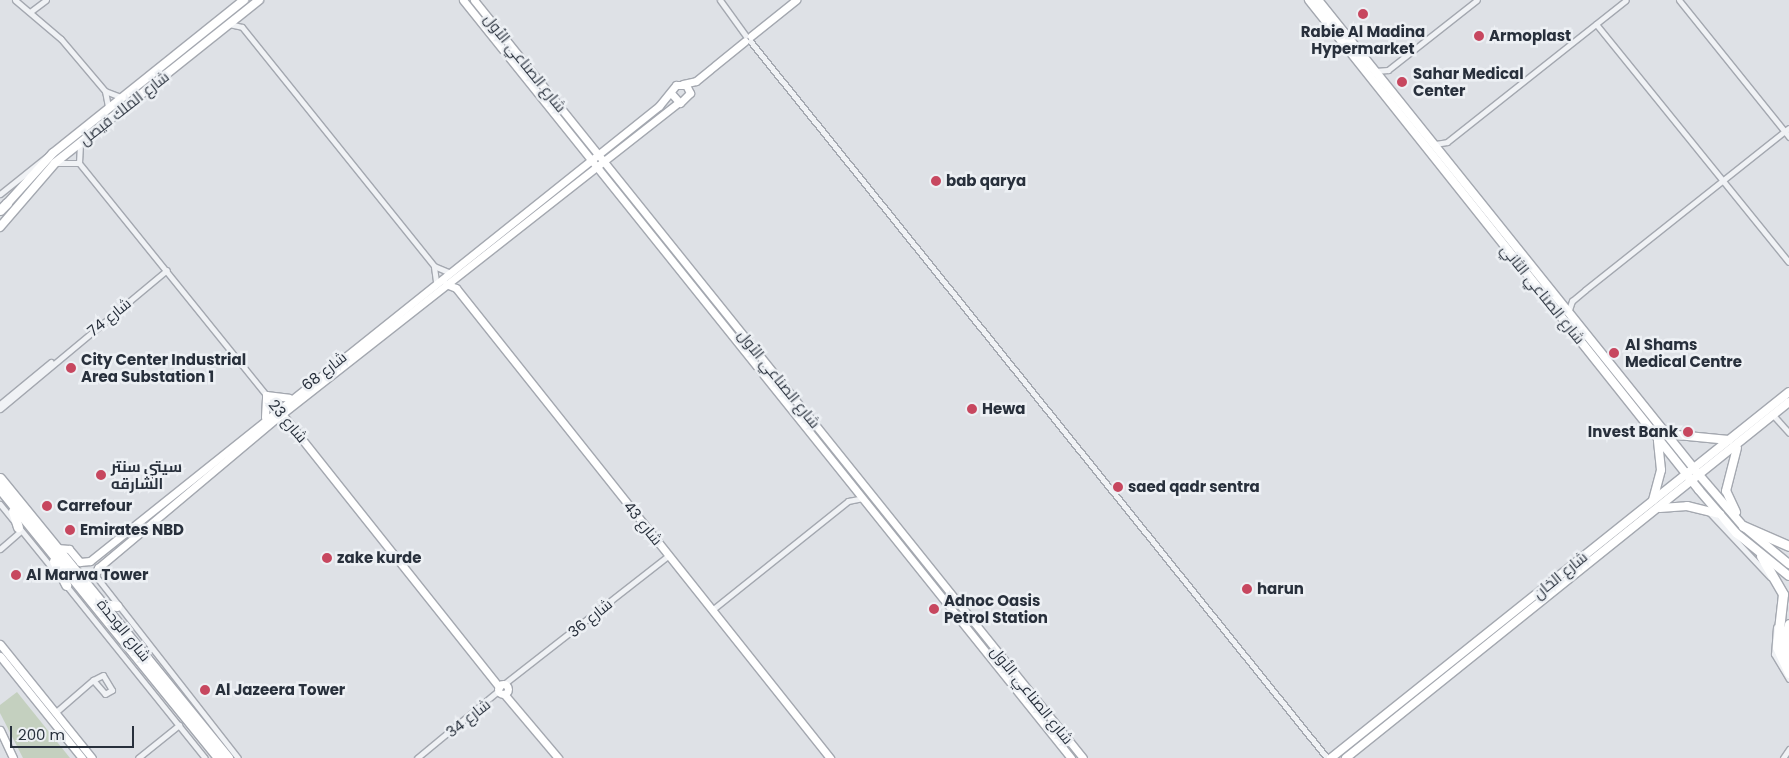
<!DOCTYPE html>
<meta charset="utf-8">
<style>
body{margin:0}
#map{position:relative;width:1789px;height:758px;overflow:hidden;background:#dee1e6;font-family:Poppins,Cairo,sans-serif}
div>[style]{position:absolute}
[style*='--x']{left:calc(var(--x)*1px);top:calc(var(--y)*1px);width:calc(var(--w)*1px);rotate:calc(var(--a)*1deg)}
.green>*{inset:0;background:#c4d0bf}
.roads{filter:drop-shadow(1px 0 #a4a8b0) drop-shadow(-1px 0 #a4a8b0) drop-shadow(0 1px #a4a8b0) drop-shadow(0 -1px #a4a8b0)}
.street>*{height:5px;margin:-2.5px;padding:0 2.5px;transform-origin:2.5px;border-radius:2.5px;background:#f0f2f5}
.secondary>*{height:7px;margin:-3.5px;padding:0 3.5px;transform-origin:3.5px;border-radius:3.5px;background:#fff}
.secondary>.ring{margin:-3.5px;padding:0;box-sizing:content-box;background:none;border:7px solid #fff;border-radius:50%}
.primary>*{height:8px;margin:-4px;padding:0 4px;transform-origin:4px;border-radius:4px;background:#fff}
.highway>*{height:9px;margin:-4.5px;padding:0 4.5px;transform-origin:4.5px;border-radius:4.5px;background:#fff}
.dots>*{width:14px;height:14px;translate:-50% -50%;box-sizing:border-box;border:2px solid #edf0f4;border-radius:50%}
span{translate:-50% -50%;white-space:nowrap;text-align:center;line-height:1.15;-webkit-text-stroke:5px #edf0f4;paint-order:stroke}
.poi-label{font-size:15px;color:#28303c;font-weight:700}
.left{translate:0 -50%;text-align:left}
.right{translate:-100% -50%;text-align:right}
.street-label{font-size:15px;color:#28303c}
.scale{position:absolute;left:10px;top:726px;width:124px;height:22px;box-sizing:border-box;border:2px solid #28303c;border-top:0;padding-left:6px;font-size:15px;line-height:18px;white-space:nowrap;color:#28303c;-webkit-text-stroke:4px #edf0f4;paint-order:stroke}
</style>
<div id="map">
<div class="green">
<i style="clip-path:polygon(17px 692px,70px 758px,23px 758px,0 713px,0 705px)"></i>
</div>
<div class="roads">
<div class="street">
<i style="--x:15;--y:0;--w:60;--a:40.3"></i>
<i style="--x:61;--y:39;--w:68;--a:49.8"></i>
<i style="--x:105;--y:91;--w:17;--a:21"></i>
<i style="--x:720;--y:0;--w:44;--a:54.2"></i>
<i style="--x:1679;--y:0;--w:176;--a:51.2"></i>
<i style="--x:30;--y:12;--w:20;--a:-37"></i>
<i style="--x:229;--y:24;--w:13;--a:13"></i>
<i style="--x:242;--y:27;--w:307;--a:51.2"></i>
<i style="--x:434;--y:266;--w:15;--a:23"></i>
<i style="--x:1596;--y:24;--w:306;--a:51"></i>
<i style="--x:750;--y:41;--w:920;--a:51.17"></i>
<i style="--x:1375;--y:71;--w:13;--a:-4"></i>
<i style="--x:1388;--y:70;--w:113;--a:-38.2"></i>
<i style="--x:105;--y:91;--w:16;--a:79"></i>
<i style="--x:1435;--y:144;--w:12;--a:-9"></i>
<i style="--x:1447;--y:142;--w:228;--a:-38.4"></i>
<i style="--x:58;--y:163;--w:21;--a:0"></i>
<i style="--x:79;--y:163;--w:319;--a:51.1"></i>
<i style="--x:79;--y:163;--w:19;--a:-87"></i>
<i style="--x:0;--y:194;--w:64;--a:-38.7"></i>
<i style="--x:434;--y:267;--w:15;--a:82"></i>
<i style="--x:1568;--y:313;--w:13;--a:-72"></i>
<i style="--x:1572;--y:301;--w:17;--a:-40"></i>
<i style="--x:1585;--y:290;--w:260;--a:-38.5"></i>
<i style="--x:0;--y:404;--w:66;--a:-39.5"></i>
<i style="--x:0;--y:409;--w:217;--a:-39.8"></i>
<i style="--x:1773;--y:415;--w:24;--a:48"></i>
<i style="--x:0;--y:504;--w:89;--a:50.9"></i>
<i style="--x:1707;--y:510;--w:92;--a:46.8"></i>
<i style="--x:0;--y:549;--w:28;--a:-41"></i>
<i style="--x:95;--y:575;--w:232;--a:52"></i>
<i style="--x:65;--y:584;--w:223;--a:51.2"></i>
<i style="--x:712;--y:610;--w:174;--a:-38.7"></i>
<i style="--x:848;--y:501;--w:15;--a:-11"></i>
<i style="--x:1776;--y:627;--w:27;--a:94"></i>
<i style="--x:1774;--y:654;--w:29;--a:59"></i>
<i style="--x:504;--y:684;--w:209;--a:-38"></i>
<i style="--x:56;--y:712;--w:49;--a:-40.9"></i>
<i style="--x:93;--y:680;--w:18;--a:49"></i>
<i style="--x:105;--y:694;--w:8;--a:-30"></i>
<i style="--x:112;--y:690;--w:17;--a:-121"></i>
<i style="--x:103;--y:675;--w:11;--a:153"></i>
<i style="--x:138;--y:758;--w:53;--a:-38.8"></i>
<i style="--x:417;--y:758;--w:105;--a:-39.6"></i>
<i style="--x:1783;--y:758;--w:11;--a:-56"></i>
</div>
<div class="secondary">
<i style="--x:463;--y:0;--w:972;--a:51.27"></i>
<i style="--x:474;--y:0;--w:972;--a:51.22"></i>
<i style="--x:751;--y:36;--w:58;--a:-38.7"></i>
<i style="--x:683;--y:84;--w:13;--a:-13"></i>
<i style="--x:696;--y:81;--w:63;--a:-39.2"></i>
<i style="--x:446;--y:284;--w:11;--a:22"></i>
<i style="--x:456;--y:288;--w:601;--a:51.49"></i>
<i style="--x:266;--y:395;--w:23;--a:7"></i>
<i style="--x:282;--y:414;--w:349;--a:51.5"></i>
<i style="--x:265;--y:417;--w:22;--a:-87"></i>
<i style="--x:57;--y:548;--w:12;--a:5"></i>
<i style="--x:69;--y:549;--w:17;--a:50"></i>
<i style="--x:80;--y:562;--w:10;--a:-6"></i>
<i style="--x:90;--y:561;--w:729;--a:-38.65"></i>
<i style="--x:659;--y:106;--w:27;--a:-51"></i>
<i style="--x:676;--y:85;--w:10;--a:0"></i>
<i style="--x:686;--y:85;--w:9;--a:63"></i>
<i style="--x:690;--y:93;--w:14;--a:135"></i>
<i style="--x:680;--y:103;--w:13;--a:-132"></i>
<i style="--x:95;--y:575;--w:8;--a:-67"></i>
<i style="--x:98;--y:568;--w:234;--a:-40"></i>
<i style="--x:277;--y:418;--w:511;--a:-38.17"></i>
<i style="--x:0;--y:644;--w:146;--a:51.1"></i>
<i style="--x:0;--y:656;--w:131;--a:51.2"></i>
<i class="ring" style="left:498px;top:684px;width:3px;height:3px"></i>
<i style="--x:504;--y:694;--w:84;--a:49.8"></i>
<i style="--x:0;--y:730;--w:31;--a:65"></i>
</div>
<div class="primary">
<i style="--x:1309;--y:0;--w:626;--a:51.48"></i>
<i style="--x:1699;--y:490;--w:57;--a:49.3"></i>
<i style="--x:1736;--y:533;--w:68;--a:39.1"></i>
<i style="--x:1318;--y:0;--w:610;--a:51.25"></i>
<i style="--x:1700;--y:476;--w:66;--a:49.3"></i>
<i style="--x:1743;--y:526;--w:60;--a:39.6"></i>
<i style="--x:4;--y:207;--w:73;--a:-47.8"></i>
<i style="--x:53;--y:153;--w:245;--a:-38.7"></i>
<i style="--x:0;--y:227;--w:84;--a:-49.3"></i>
<i style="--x:55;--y:163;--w:261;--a:-38.6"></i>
<i style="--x:1667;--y:434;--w:62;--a:5.5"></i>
<i style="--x:1653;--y:500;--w:31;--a:-75"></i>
<i style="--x:1661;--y:470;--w:29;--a:-96"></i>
<i style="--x:1660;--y:508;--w:27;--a:-4"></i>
<i style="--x:1687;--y:506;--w:34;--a:14"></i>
<i style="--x:1736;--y:512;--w:23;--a:-115"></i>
<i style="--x:1726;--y:491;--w:44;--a:-75.7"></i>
<i style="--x:1331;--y:758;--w:586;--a:-38.63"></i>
<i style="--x:1346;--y:758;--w:568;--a:-38.79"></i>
</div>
<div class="highway">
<i style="--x:0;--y:210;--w:10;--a:-45"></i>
<i style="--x:0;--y:478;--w:361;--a:50.8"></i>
<i style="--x:0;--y:489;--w:347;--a:50.9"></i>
<i style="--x:13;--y:511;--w:17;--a:73"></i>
<i style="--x:1743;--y:526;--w:50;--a:23.5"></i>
<i style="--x:1761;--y:556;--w:44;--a:59.9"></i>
<i style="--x:1783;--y:594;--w:53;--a:96.5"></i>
<i style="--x:1777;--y:647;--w:29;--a:65"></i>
<i style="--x:54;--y:561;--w:27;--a:63"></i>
<i style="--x:103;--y:604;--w:14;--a:8"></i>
<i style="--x:1789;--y:624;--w:19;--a:106"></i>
<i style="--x:1784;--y:642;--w:22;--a:77"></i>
</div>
</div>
<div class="dots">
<i style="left:1363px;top:14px;background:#c7475f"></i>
<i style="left:1479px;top:36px;background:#c7475f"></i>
<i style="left:1402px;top:82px;background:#c7475f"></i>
<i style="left:936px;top:181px;background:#c7475f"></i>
<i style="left:1614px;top:353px;background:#c7475f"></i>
<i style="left:71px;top:368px;background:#c7475f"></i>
<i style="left:972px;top:409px;background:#c7475f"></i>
<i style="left:1688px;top:432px;background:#c7475f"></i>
<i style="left:101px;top:475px;background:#c7475f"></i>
<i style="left:1118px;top:487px;background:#c7475f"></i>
<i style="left:47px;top:506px;background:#c7475f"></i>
<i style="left:70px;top:530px;background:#c7475f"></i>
<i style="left:327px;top:558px;background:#c7475f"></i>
<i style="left:16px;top:575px;background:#c7475f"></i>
<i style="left:1247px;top:589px;background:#c7475f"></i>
<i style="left:934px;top:609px;background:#c7475f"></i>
<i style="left:205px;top:690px;background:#c7475f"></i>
</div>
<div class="poi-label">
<span style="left:1363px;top:40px">Rabie Al Madina<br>Hypermarket</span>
<span class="left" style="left:1489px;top:36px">Armoplast</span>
<span class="left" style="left:1413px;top:82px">Sahar Medical<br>Center</span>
<span class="left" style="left:946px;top:181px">bab qarya</span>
<span class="left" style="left:1625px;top:353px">Al Shams<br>Medical Centre</span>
<span class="left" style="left:81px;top:368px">City Center Industrial<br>Area Substation 1</span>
<span class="left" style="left:982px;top:409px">Hewa</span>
<span class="right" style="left:1678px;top:432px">Invest Bank</span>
<span class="left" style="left:111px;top:475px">سيتي سنتر<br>الشارقه</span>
<span class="left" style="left:1128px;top:487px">saed qadr sentra</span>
<span class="left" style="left:57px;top:506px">Carrefour</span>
<span class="left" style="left:80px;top:530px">Emirates NBD</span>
<span class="left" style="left:337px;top:558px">zake kurde</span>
<span class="left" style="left:26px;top:575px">Al Marwa Tower</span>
<span class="left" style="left:1257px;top:589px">harun</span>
<span class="left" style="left:944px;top:609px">Adnoc Oasis<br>Petrol Station</span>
<span class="left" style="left:215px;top:690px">Al Jazeera Tower</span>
</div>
<div class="street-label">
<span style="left:525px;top:63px;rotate:51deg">شارع الصناعي الأول</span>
<span style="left:124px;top:108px;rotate:-38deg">شارع الملك فيصل</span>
<span style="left:1543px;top:294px;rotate:51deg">شارع الصناعي الثاني</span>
<span style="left:109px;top:317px;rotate:-39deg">شارع 74</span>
<span style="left:324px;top:371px;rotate:-38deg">شارع 68</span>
<span style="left:779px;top:379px;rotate:51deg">شارع الصناعي الأول</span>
<span style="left:288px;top:421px;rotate:50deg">شارع 23</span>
<span style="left:643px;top:523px;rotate:51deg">شارع 43</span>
<span style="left:1560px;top:575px;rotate:-39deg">شارع الخان</span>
<span style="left:590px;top:618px;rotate:-39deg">شارع 36</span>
<span style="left:124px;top:630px;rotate:51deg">شارع الوحدة</span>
<span style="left:1032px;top:695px;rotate:51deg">شارع الصناعي الأول</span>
<span style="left:468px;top:718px;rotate:-38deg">شارع 34</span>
</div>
<div class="scale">200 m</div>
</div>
